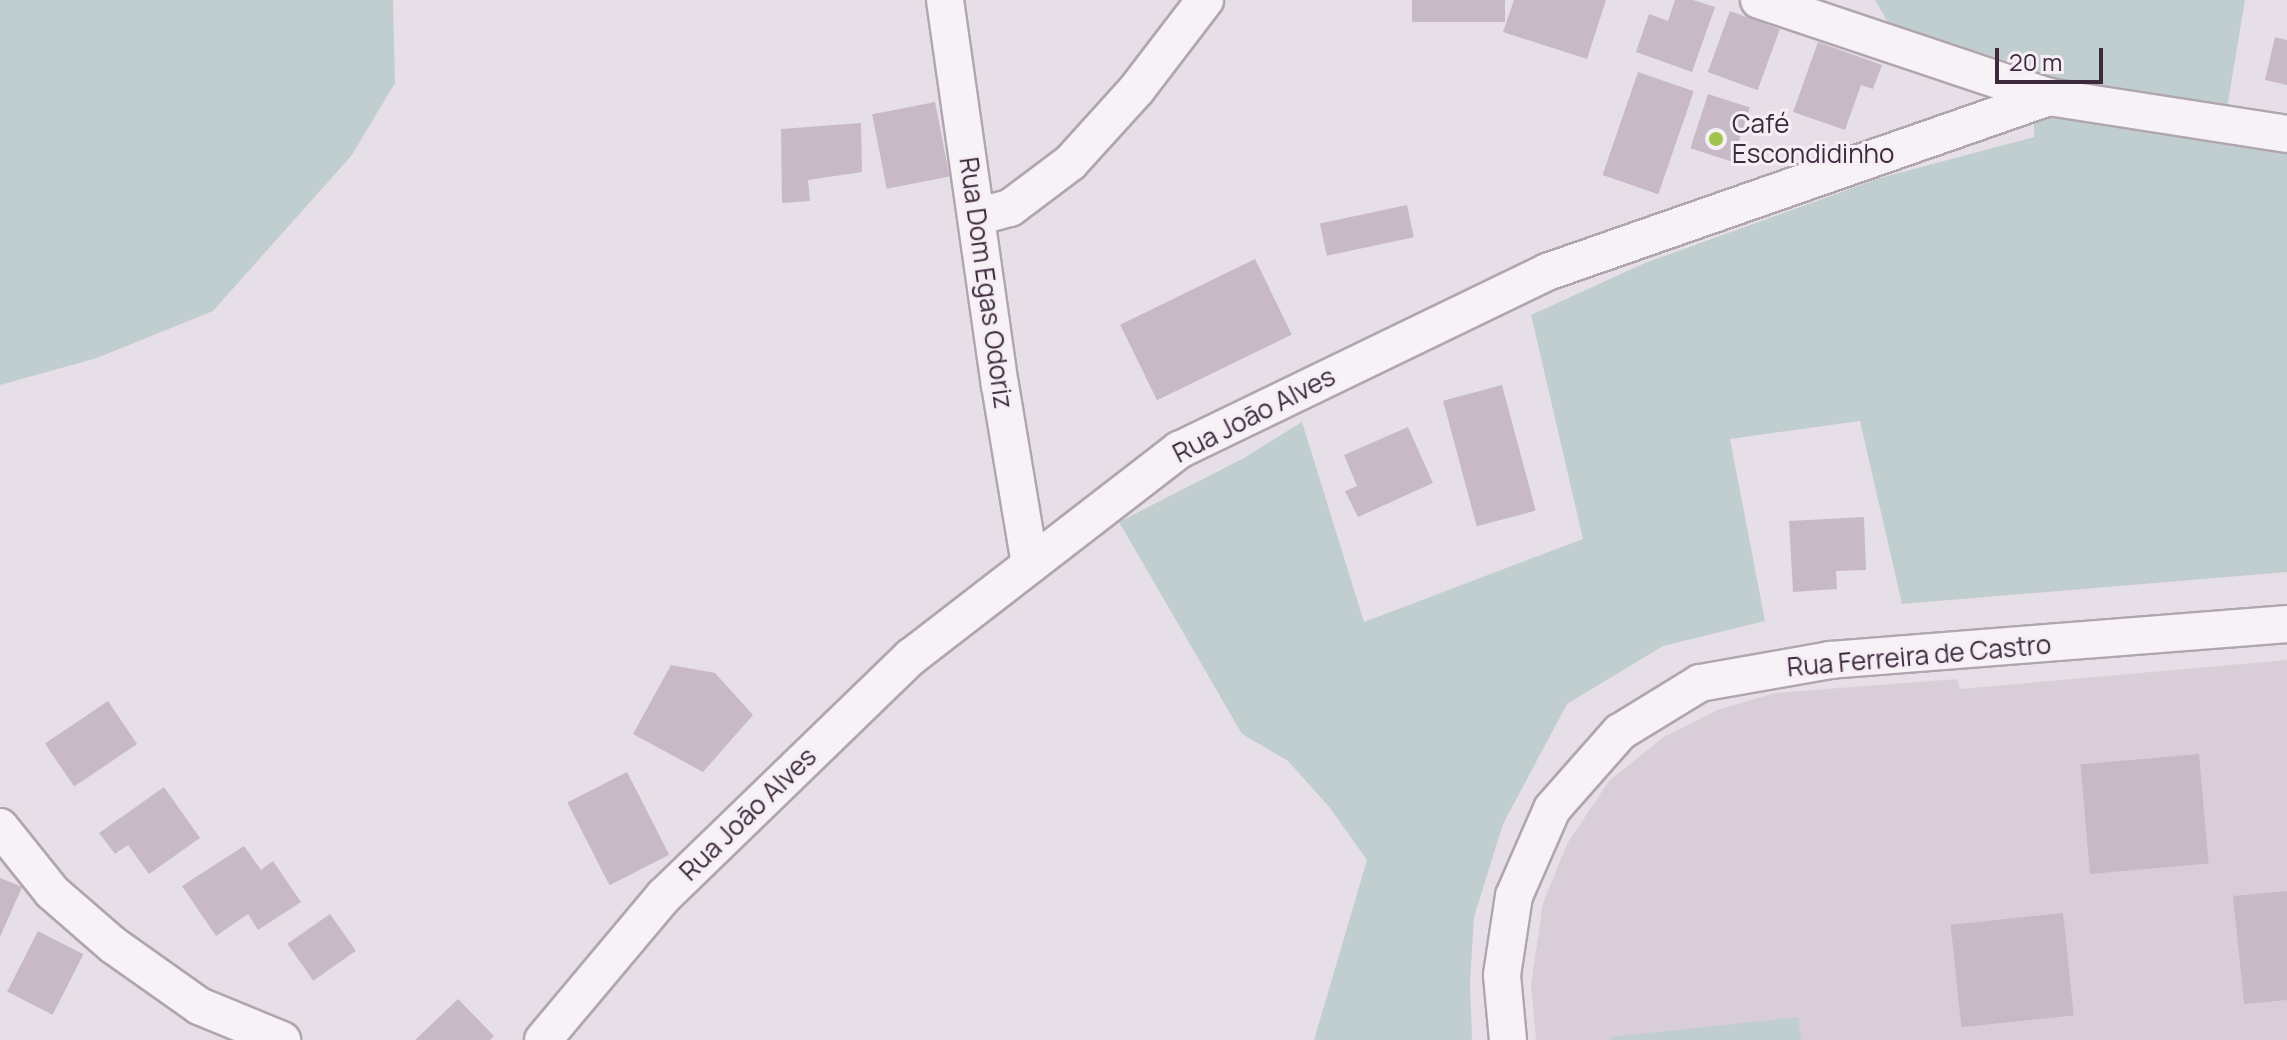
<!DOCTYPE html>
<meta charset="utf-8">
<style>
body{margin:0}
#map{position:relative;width:2287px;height:1040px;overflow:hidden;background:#e7dfe7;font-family:Manrope,sans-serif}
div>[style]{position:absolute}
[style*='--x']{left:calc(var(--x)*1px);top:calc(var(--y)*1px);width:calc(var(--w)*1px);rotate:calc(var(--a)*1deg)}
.built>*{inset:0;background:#d9ced8}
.green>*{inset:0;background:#c1ced0}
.building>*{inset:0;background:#c7bac6;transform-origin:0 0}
.roads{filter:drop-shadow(2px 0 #b1a5b0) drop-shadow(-2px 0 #b1a5b0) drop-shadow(0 2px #b1a5b0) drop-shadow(0 -2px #b1a5b0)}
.street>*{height:36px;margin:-18px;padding:0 18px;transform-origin:18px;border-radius:18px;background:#f6f2f6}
.dots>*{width:22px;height:22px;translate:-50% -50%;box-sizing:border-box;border:4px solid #f5eff5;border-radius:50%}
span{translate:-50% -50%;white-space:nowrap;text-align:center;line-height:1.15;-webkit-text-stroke:6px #f5eff5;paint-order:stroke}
.poi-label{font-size:26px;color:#3d293c}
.left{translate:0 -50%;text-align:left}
.street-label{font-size:26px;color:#3d293c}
.scale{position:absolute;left:1995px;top:48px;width:108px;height:36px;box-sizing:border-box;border:4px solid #3d293c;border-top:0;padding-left:10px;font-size:24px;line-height:28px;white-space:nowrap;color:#3d293c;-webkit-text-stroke:6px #f5eff5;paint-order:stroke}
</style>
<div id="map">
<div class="built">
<i style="clip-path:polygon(2287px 660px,2287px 1040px,1536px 1040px,1531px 985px,1543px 903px,1567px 844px,1609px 781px,1664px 737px,1717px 710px,1775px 693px,1957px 679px,1960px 689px)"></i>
</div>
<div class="green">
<i style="clip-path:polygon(0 0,393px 0,395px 83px,352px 155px,213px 311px,97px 358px,0 385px)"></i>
<i style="clip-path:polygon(1875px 0,2245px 0,2221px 144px,2287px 151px,2287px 572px,1902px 604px,1860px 421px,1730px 439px,1765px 621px,1663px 646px,1567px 704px,1503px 824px,1474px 917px,1470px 983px,1472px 1040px,1314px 1040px,1367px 860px,1330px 808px,1288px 761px,1242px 734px,1119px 522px,1244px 458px,1302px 422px,1364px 622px,1583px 539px,1531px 315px,1645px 263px,1880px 178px,2034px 137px,2034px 69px,1889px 24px)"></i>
<i style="clip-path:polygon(1798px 1017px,1801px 1040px,1611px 1040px,1611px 1037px)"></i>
</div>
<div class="building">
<i style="left:1412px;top:0;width:93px;height:22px"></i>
<i style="clip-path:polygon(1514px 0,1606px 0,1587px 59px,1503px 32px)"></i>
<i style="clip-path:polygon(1675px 0,1693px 0,1715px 7px,1692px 72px,1636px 52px,1649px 14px,1668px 21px)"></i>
<i style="left:1730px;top:11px;width:53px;height:65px;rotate:20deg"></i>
<i style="clip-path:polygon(2275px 37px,2287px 40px,2287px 85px,2265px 80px)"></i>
<i style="clip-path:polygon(1818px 42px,1882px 65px,1873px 89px,1861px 85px,1845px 130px,1793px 112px)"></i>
<i style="left:1638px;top:72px;width:59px;height:109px;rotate:19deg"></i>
<i style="left:1708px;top:94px;width:44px;height:57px;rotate:18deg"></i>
<i style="left:935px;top:102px;width:76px;height:64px;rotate:79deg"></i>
<i style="clip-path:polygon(861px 123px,862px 172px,808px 180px,810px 201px,782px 203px,781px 129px)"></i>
<i style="left:1407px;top:205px;width:33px;height:89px;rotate:78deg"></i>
<i style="left:1255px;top:259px;width:84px;height:150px;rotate:64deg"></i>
<i style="left:1502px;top:385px;width:130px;height:61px;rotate:75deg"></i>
<i style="clip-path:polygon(1408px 427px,1433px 483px,1358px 517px,1345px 491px,1357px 486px,1344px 455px)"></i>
<i style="clip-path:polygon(1864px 517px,1866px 570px,1836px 571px,1837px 589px,1793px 592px,1789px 521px)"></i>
<i style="clip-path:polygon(671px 665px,715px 673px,753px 715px,703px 772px,633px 734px)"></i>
<i style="left:108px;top:701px;width:52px;height:76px;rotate:56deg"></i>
<i style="left:2199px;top:754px;width:110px;height:119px;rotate:85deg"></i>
<i style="left:627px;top:772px;width:93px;height:67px;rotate:63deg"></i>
<i style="clip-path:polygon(164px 787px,200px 838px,149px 874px,128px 845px,115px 854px,99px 833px)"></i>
<i style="clip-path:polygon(244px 846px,261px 870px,273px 861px,301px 902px,258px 930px,248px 914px,216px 936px,182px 886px)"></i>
<i style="clip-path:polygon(0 878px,22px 887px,0 937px)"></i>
<i style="clip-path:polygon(2287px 891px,2287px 1000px,2244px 1004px,2233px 896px)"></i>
<i style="left:2063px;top:913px;width:103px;height:113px;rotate:84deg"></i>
<i style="left:330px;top:914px;width:45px;height:52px;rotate:55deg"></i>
<i style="left:38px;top:931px;width:51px;height:68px;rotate:27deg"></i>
<i style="clip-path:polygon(458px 999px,494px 1036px,490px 1040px,415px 1040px)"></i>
</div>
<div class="roads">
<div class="street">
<i style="--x:945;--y:0;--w:389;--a:81.9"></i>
<i style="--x:1000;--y:385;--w:182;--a:80.5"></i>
<i style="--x:1759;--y:0;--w:306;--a:18.5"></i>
<i style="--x:2049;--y:97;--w:241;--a:8.8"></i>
<i style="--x:976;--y:217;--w:35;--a:-15"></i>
<i style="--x:1010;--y:208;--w:75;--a:-36.9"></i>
<i style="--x:1070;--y:163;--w:100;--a:-47.8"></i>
<i style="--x:1137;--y:89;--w:112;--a:-52.6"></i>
<i style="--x:0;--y:827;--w:83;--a:51.3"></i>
<i style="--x:52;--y:892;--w:81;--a:41"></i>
<i style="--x:113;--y:945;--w:105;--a:35.3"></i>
<i style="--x:199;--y:1006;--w:90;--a:22.3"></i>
<i style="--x:543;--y:1040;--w:188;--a:-50"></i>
<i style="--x:664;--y:896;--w:344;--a:-44.1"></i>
<i style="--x:911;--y:657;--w:339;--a:-37.7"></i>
<i style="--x:1179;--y:450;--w:409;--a:-25.8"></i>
<i style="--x:1547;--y:272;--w:532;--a:-19.22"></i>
<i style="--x:1508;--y:1040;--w:65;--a:-95.3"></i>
<i style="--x:1502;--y:975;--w:80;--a:-81.4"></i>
<i style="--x:1514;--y:896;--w:95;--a:-66.4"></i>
<i style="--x:1552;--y:809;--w:103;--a:-48.6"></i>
<i style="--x:1620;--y:732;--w:94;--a:-31.5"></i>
<i style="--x:1700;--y:683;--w:132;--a:-10"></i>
<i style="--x:1830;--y:660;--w:458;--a:-4.5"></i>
</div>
</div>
<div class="dots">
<i style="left:1716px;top:139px;background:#a0c34e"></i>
</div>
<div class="poi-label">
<span class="left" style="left:1732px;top:139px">Café<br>Escondidinho</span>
</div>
<div class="street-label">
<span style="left:986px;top:283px;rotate:82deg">Rua Dom Egas Odoriz</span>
<span style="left:1254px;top:415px;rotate:-27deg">Rua João Alves</span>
<span style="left:1919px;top:656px;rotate:-5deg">Rua Ferreira de Castro</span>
<span style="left:748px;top:814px;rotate:-44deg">Rua João Alves</span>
</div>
<div class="scale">20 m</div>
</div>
